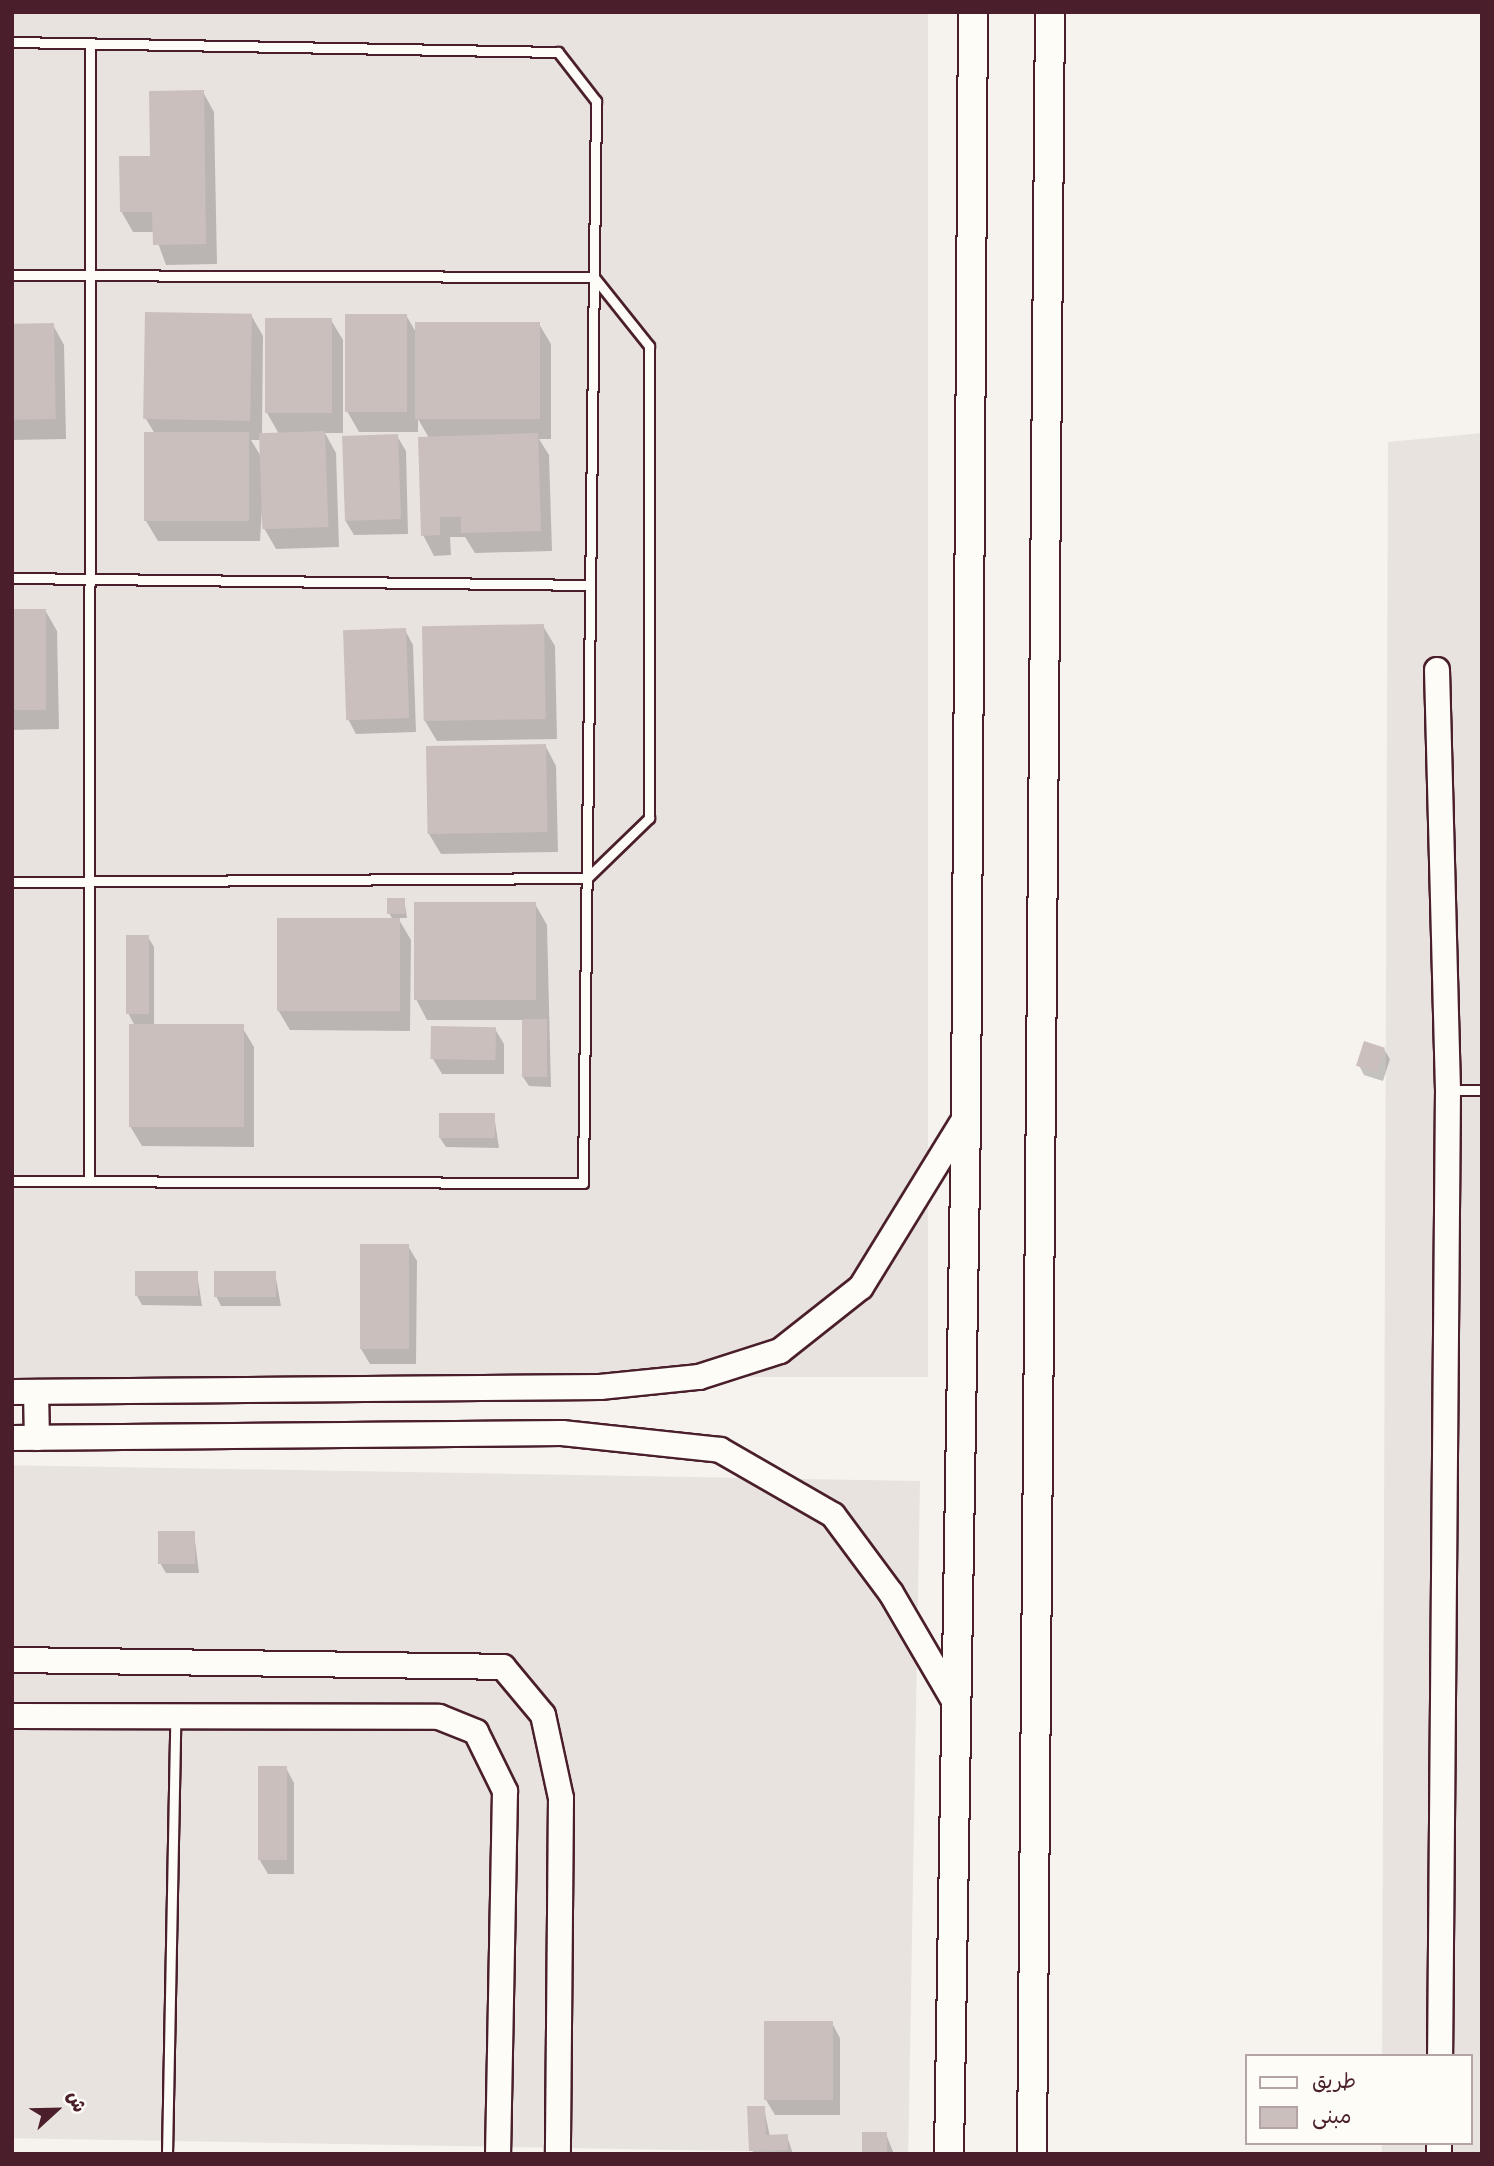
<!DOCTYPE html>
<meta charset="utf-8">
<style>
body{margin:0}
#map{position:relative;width:1494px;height:2166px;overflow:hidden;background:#f6f3ef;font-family:Kalam,"Playpen Sans Arabic",sans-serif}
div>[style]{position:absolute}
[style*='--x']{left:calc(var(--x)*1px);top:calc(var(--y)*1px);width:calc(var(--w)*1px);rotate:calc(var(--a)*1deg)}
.built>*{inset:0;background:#e9e3e0;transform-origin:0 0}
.shadow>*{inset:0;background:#0003}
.building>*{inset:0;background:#cbbfbe;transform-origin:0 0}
.roads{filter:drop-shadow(2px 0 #4a1f2b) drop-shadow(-2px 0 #4a1f2b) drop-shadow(0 2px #4a1f2b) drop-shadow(0 -2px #4a1f2b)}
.lane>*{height:9px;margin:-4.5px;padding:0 4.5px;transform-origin:4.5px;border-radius:4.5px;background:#fdfcf7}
.secondary>*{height:24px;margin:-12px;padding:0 12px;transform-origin:12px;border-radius:12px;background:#fdfcf7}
.primary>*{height:28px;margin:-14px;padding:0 14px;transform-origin:14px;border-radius:14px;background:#fdfcf7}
span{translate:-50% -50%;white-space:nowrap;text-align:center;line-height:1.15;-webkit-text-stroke:6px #fdfcf7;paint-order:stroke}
.frame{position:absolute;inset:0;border:14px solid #4a1f2b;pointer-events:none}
.legend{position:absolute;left:1245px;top:2054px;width:228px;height:91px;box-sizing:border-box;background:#fdfcf7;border:2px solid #b5a4a5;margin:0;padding:9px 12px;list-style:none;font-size:21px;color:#4a1f2b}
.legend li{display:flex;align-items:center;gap:14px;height:35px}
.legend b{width:35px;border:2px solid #b5a4a5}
.north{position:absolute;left:21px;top:2075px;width:70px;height:70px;-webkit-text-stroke:5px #fdfcf7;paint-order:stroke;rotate:68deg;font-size:19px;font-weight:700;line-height:28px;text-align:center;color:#4a1f2b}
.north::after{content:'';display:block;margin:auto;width:24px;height:32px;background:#4a1f2b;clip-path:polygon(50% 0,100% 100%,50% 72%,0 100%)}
</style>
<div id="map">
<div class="built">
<i style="left:12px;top:12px;width:916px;height:1365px"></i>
<i style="clip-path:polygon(1482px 433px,1482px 2154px,1382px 2154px,1382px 2143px,1471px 2143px,1471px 2056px,1382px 2056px,1388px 442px)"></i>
<i style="left:920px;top:1481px;width:673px;height:908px;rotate:91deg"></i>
</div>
<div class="shadow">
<i style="clip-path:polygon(203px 92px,214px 112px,217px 264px,166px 265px,154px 232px,133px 232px,121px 211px,151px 157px)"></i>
<i style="clip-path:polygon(evenodd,251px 315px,263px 336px,262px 434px,279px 434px,267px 413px,331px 320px,343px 340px,343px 433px,325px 433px,336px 453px,339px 547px,276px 549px,264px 528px,263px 494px,260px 541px,158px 541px,146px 521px,155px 434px,146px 419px,251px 315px,251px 440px,261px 440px,262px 458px,251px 440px)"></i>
<i style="clip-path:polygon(406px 315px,417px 334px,539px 324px,551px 344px,551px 439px,539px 439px,549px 455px,552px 551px,475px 553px,465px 537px,450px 537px,451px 555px,434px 556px,423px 535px,429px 438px,418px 419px,418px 432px,359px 432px,347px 411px)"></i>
<i style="clip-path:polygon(53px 325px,64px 345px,66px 439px,12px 440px,12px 326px)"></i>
<i style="clip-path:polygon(397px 436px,406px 451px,408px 534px,354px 535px,345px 520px)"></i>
<i style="clip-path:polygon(45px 610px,57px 631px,59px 729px,12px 730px,12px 611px)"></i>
<i style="clip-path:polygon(543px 626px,555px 646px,557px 739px,437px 741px,425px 721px)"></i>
<i style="clip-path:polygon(405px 630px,413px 645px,416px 732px,356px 734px,348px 719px)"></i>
<i style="clip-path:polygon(545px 745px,556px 766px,558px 852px,441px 854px,429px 834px)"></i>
<i style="clip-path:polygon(404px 899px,407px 918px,398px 918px,411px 940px,410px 1031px,290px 1030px,278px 1010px,393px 920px,389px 913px)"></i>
<i style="clip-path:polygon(535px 904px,547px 925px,551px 1087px,529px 1086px,523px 1077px,523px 1020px,427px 1020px,416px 999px)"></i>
<i style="clip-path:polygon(148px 937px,154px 947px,154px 1026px,242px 1027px,254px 1047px,254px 1147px,142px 1146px,130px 1126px,135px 1026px,128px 1013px)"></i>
<i style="clip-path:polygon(495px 1029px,504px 1044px,504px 1074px,442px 1074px,433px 1059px)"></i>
<i style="clip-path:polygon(1384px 1049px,1390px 1059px,1383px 1081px,1364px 1075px,1359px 1065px)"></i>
<i style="clip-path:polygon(494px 1115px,499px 1148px,446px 1147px,440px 1138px)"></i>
<i style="clip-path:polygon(408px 1246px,417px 1261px,416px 1364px,370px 1364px,361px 1349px)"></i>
<i style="clip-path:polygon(197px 1273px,202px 1306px,142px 1305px,137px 1296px)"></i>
<i style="clip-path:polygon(275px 1273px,281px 1306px,221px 1306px,216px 1296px)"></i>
<i style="clip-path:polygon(194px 1533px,199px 1573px,166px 1573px,160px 1563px)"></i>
<i style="clip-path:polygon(286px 1768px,294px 1783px,294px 1874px,268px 1874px,259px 1859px)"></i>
<i style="clip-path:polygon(832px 2023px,840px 2038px,840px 2115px,775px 2115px,766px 2100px)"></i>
<i style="clip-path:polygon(764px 2108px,770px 2137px,787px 2136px,793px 2154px,752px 2154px)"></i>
<i style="clip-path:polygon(886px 2134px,894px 2154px,864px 2154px)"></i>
</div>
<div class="building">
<i style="clip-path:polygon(204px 90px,206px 244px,153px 245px,152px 212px,120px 212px,119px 156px,150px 156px,149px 91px)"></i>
<i style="left:145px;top:312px;width:107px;height:107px;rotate:1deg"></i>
<i style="left:345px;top:314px;width:62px;height:98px"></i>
<i style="left:332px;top:318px;width:95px;height:67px;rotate:90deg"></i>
<i style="left:415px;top:322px;width:125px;height:97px"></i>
<i style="left:54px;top:323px;width:96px;height:42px;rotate:89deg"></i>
<i style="left:325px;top:431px;width:96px;height:66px;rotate:88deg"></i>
<i style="left:249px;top:432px;width:89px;height:105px;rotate:90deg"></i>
<i style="clip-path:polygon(538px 433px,541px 531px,461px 533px,461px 517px,440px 517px,440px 535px,421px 536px,418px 437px)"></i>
<i style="left:398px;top:434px;width:85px;height:56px;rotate:88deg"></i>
<i style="left:12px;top:609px;width:34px;height:101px"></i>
<i style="left:544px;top:624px;width:95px;height:122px;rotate:89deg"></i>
<i style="left:406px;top:628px;width:90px;height:63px;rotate:88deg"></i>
<i style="left:546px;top:744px;width:88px;height:120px;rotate:89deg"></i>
<i style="left:387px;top:898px;width:18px;height:16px"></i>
<i style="left:414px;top:902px;width:122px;height:98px"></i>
<i style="left:277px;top:918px;width:123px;height:93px"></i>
<i style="left:126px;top:935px;width:23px;height:79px"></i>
<i style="left:522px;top:1019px;width:25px;height:58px"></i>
<i style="left:129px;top:1024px;width:115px;height:103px"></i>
<i style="left:431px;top:1026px;width:65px;height:33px;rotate:1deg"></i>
<i style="left:1364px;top:1041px;width:22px;height:26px;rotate:18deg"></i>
<i style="left:439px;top:1113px;width:56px;height:25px"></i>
<i style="left:360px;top:1244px;width:49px;height:105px"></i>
<i style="left:135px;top:1271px;width:63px;height:25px"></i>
<i style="left:214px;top:1271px;width:62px;height:26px"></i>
<i style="left:158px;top:1531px;width:37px;height:33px"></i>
<i style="left:258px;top:1766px;width:29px;height:94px"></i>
<i style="left:764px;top:2021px;width:69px;height:79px"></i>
<i style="clip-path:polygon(747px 2106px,765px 2106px,766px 2135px,788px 2134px,788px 2150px,749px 2151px)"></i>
<i style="left:862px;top:2132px;width:25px;height:22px"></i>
</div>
<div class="roads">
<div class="lane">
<i style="--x:12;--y:42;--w:546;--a:1.05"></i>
<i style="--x:558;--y:52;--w:62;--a:52.2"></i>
<i style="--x:596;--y:101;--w:1082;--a:90.69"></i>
<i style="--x:583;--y:1183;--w:571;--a:-179.8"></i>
<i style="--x:12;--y:275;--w:582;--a:0.2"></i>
<i style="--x:594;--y:277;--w:88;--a:51.4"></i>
<i style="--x:649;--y:346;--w:472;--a:90"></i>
<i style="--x:649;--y:818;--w:86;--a:135.9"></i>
<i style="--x:587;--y:878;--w:575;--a:179.6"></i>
<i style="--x:12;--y:578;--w:578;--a:0.69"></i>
<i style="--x:1450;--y:1090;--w:32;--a:0"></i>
<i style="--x:89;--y:1181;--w:1138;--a:-89.95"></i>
<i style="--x:167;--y:2154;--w:436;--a:-88.9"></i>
</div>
<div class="secondary">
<i style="--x:1437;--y:670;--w:420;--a:88.5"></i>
<i style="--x:1448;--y:1090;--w:966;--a:90.47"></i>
<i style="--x:12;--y:1392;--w:588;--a:-0.49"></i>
<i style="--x:600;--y:1387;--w:100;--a:-5.8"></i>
<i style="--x:699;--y:1377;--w:85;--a:-17.8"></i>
<i style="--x:780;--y:1351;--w:103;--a:-38.3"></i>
<i style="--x:861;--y:1287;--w:201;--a:-58.4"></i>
<i style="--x:36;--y:1392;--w:46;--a:88.8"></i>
<i style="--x:12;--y:1438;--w:550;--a:-0.52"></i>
<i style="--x:562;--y:1433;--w:159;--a:6.1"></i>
<i style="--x:720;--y:1450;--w:130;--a:29.9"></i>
<i style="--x:833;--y:1515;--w:97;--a:53.4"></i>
<i style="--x:891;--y:1593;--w:123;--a:59.7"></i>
<i style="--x:12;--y:1660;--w:491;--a:0.8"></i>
<i style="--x:503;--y:1667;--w:62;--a:50.2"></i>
<i style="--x:543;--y:1715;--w:85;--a:77.8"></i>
<i style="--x:561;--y:1798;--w:356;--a:90.5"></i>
<i style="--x:12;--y:1716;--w:427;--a:0.1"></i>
<i style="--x:439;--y:1717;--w:40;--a:22"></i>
<i style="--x:476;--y:1732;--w:66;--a:63.8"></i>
<i style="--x:505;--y:1791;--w:363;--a:91.1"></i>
<i style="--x:1439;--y:2154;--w:11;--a:-90"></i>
</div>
<div class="primary">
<i style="--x:949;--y:2154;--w:1038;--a:-89.06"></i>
<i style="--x:966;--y:1116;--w:1104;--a:-89.64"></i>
<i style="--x:1032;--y:2154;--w:2142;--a:-89.52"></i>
</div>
</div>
<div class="frame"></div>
<ul class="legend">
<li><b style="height:9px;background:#fdfcf7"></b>طريق</li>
<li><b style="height:19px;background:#cbbfbe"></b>مبنى</li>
</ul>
<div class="north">ش</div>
</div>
